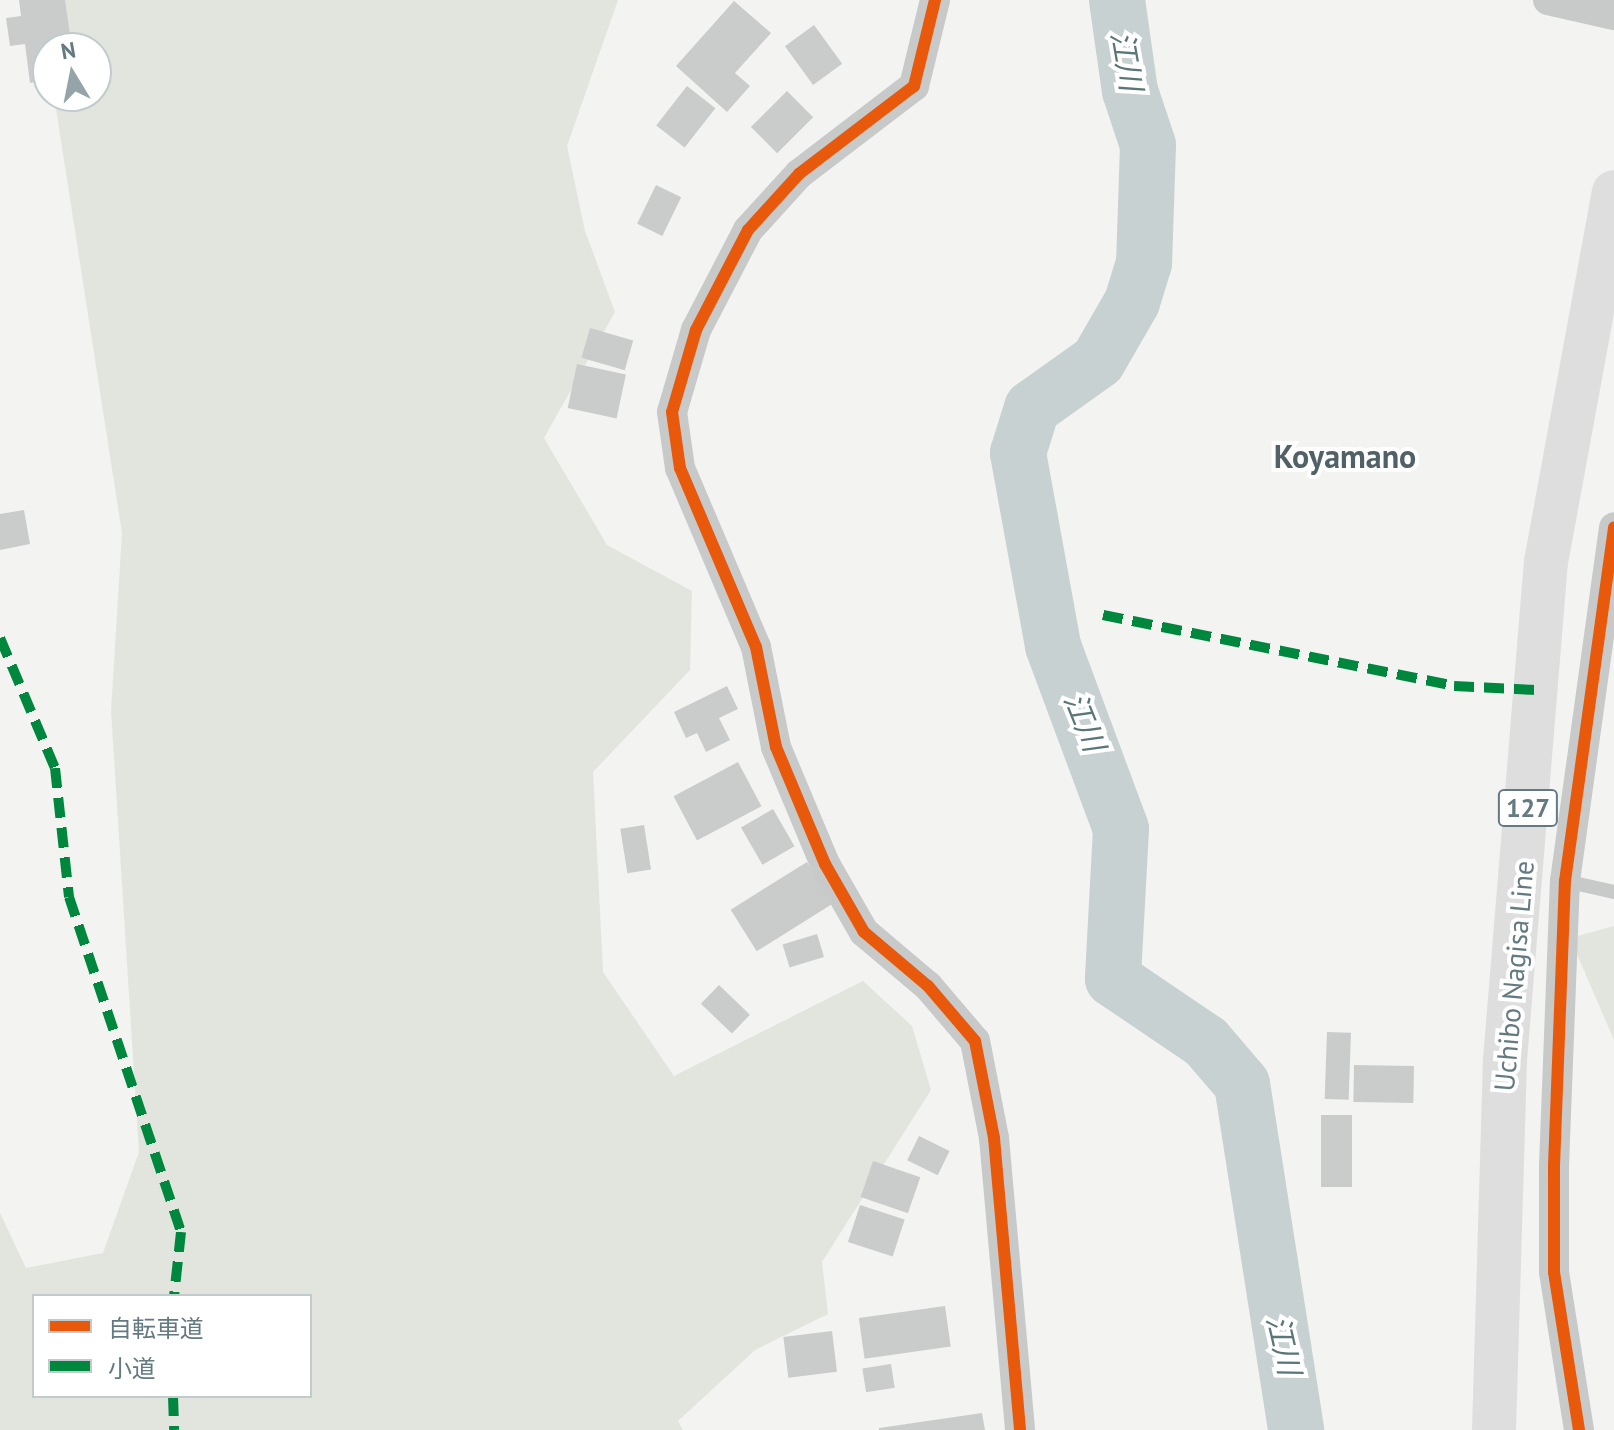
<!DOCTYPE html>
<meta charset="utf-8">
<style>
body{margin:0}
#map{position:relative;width:1614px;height:1430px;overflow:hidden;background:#f3f3f1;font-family:"PT Sans","Noto Sans JP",sans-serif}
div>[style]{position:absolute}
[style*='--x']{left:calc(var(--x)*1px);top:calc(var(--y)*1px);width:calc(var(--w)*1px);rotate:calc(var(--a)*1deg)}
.green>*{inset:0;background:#e2e5de}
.river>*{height:56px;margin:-28px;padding:0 28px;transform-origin:28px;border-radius:28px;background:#c7d1d2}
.building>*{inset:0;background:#cacccc;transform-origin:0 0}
.service>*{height:14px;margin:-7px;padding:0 7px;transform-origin:7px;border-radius:7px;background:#c8c9c9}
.minor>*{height:30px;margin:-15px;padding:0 15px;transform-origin:15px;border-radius:15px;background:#c8c9c9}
.trunk>*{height:44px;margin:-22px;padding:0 22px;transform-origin:22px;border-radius:22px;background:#dddedd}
.quiet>*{height:10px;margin-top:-5px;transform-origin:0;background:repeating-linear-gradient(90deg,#00873e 0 20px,transparent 0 30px)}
.cycleway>*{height:12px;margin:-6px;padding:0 6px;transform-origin:6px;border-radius:6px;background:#e8590c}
span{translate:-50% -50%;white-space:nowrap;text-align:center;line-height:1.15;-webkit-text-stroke:8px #fff;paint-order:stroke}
.shield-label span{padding:2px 6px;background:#fff;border:2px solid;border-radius:6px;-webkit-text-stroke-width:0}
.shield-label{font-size:26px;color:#637a82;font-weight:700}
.street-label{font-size:28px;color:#637a82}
.water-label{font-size:30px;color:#5a7678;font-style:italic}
.quarter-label{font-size:32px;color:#516167;font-weight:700}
.legend{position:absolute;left:32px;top:1294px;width:280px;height:104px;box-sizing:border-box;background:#fff;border:2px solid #c1cacd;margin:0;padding:10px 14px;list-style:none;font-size:24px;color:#637a82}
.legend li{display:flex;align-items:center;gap:16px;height:40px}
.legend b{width:40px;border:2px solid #c1cacd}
.north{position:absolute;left:32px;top:32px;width:80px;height:80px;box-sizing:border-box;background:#fff;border:2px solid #c1cacd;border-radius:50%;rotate:350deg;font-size:22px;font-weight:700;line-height:32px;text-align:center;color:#637a82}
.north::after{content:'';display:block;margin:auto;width:28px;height:36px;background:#95a4a9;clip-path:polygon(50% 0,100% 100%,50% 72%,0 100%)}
</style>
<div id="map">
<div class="green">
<i style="clip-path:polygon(evenodd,39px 0,618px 0,567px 146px,585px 231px,615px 312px,544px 438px,607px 545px,692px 591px,690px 670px,593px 772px,603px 972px,674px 1076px,863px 981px,912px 1026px,931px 1090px,822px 1262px,828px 1314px,755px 1350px,678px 1421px,683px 1430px,0 1430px,0 1213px,26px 1268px,103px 1253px,139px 1152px,111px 711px,122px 533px,54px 96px,96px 96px,96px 48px,48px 48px,39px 0,34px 1296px,310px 1296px,310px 1396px,34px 1396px,34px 1296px)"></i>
<i style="clip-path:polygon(1614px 926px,1614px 1040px,1570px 938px)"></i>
</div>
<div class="river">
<i style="--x:1117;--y:0;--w:92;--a:81.9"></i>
<i style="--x:1130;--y:91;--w:57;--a:71.6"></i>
<i style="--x:1148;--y:145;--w:118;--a:91.9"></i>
<i style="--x:1144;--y:263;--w:41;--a:107.1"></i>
<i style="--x:1132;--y:302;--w:68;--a:120"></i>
<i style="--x:1098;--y:361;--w:81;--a:144.5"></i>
<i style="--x:1032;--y:408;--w:47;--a:107.3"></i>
<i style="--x:1018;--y:453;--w:196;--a:79.7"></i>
<i style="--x:1053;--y:646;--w:195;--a:69.6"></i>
<i style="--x:1121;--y:829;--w:150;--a:93.1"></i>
<i style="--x:1113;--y:979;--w:112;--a:34.1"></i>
<i style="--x:1206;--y:1042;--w:55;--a:49.4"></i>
<i style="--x:1242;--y:1084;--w:350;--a:81.1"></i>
</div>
<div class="building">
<i style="clip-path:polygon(19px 0,65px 0,72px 48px,48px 48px,48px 80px,30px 83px,25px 44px,10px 46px,6px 18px,21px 16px)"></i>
<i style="clip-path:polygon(734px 1px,771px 33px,735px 73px,750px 86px,727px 112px,676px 66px)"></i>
<i style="left:814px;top:25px;width:48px;height:36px;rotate:54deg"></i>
<i style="left:687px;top:86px;width:36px;height:50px;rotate:38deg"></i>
<i style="left:787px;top:91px;width:37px;height:51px;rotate:45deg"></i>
<i style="left:656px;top:185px;width:28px;height:43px;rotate:26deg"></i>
<i style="left:590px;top:328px;width:45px;height:31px;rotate:16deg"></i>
<i style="left:577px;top:364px;width:50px;height:45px;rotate:12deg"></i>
<i style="clip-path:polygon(24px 510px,30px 544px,0 550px,0 514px)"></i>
<i style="clip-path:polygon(727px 686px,738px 709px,719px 718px,730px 740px,706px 752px,697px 733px,686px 738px,674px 712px)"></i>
<i style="left:738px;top:762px;width:50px;height:73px;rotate:62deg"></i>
<i style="left:773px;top:809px;width:43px;height:37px;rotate:60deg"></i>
<i style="left:644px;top:825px;width:45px;height:24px;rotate:81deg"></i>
<i style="left:807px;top:862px;width:49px;height:90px;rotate:58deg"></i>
<i style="left:817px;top:934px;width:24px;height:36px;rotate:73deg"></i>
<i style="left:719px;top:985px;width:43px;height:26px;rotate:44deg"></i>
<i style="left:1327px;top:1032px;width:24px;height:67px;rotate:2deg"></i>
<i style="left:1354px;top:1065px;width:60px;height:37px;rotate:1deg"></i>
<i style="left:1321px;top:1115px;width:31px;height:72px"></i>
<i style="left:919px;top:1136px;width:34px;height:27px;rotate:26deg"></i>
<i style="left:873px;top:1161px;width:50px;height:38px;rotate:19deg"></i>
<i style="left:860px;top:1205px;width:47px;height:39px;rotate:18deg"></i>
<i style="left:945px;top:1306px;width:41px;height:87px;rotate:82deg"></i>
<i style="left:832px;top:1331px;width:41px;height:49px;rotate:83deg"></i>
<i style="left:891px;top:1364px;width:24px;height:29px;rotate:81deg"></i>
<i style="clip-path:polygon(982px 1413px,985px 1430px,879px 1430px,879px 1428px)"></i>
</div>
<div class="service">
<i style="--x:1565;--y:881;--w:50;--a:12.7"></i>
</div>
<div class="minor">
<i style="--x:935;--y:0;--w:89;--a:103.7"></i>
<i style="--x:914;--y:86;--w:145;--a:142.6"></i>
<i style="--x:799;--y:174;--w:76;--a:132.3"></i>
<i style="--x:748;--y:230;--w:113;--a:117.5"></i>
<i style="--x:696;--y:330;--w:85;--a:106.3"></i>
<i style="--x:672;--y:412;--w:57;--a:81.9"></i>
<i style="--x:680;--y:468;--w:194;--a:67"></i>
<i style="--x:756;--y:647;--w:102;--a:78.7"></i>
<i style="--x:776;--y:747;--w:127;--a:67.3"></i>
<i style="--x:825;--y:864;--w:78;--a:60.2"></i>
<i style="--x:864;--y:932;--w:84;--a:40.2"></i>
<i style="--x:928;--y:986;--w:72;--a:49.5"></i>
<i style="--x:975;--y:1041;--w:99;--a:78.9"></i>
<i style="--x:994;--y:1138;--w:293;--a:84.9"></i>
<i style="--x:1548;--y:0;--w:68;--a:12.8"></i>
<i style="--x:1579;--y:1430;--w:160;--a:-99"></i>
<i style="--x:1554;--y:1272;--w:106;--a:-90"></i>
<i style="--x:1554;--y:1166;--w:285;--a:-87.8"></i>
<i style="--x:1565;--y:881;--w:357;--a:-82.1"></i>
</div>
<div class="trunk">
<i style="--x:1494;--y:1430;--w:370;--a:-88.3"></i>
<i style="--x:1505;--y:1060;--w:500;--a:-85.3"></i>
<i style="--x:1546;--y:562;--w:376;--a:-79.6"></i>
</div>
<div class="quiet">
<i style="--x:1103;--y:615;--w:358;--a:11.4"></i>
<i style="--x:1454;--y:686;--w:83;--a:2.8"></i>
<i style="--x:0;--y:638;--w:141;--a:67.1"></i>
<i style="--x:55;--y:768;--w:130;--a:83.8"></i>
<i style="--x:69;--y:897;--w:353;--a:71.5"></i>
<i style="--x:181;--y:1232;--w:64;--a:96.2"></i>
<i style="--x:173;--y:1396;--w:34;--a:88"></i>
</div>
<div class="cycleway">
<i style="--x:935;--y:0;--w:89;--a:103.7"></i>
<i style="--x:914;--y:86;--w:145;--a:142.6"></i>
<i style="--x:799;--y:174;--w:76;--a:132.3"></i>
<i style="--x:748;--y:230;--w:113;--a:117.5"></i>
<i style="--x:696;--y:330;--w:85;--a:106.3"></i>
<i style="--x:672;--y:412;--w:57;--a:81.9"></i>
<i style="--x:680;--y:468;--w:194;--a:67"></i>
<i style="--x:756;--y:647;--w:102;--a:78.7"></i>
<i style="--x:776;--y:747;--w:127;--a:67.3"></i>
<i style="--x:825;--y:864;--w:78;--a:60.2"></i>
<i style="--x:864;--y:932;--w:84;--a:40.2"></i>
<i style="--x:928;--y:986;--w:72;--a:49.5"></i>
<i style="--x:975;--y:1041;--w:99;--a:78.9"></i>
<i style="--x:994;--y:1138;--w:293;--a:84.9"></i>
<i style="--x:1579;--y:1430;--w:160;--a:-99"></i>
<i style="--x:1554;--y:1272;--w:106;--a:-90"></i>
<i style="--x:1554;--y:1166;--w:285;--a:-87.8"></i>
<i style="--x:1565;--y:881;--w:357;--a:-82.1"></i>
</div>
<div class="shield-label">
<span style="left:1528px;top:808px">127</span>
</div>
<div class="street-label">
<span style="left:1514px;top:976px;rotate:-85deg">Uchibo Nagisa Line</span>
</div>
<div class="water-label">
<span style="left:1127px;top:61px;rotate:80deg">江川</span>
<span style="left:1085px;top:722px;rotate:68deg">江川</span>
<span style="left:1284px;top:1345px;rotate:77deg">江川</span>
</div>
<div class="quarter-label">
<span style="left:1345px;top:456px">Koyamano</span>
</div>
<ul class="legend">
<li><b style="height:10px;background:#e8590c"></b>自転車道</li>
<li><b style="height:10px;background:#00873e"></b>小道</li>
</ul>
<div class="north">N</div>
</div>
